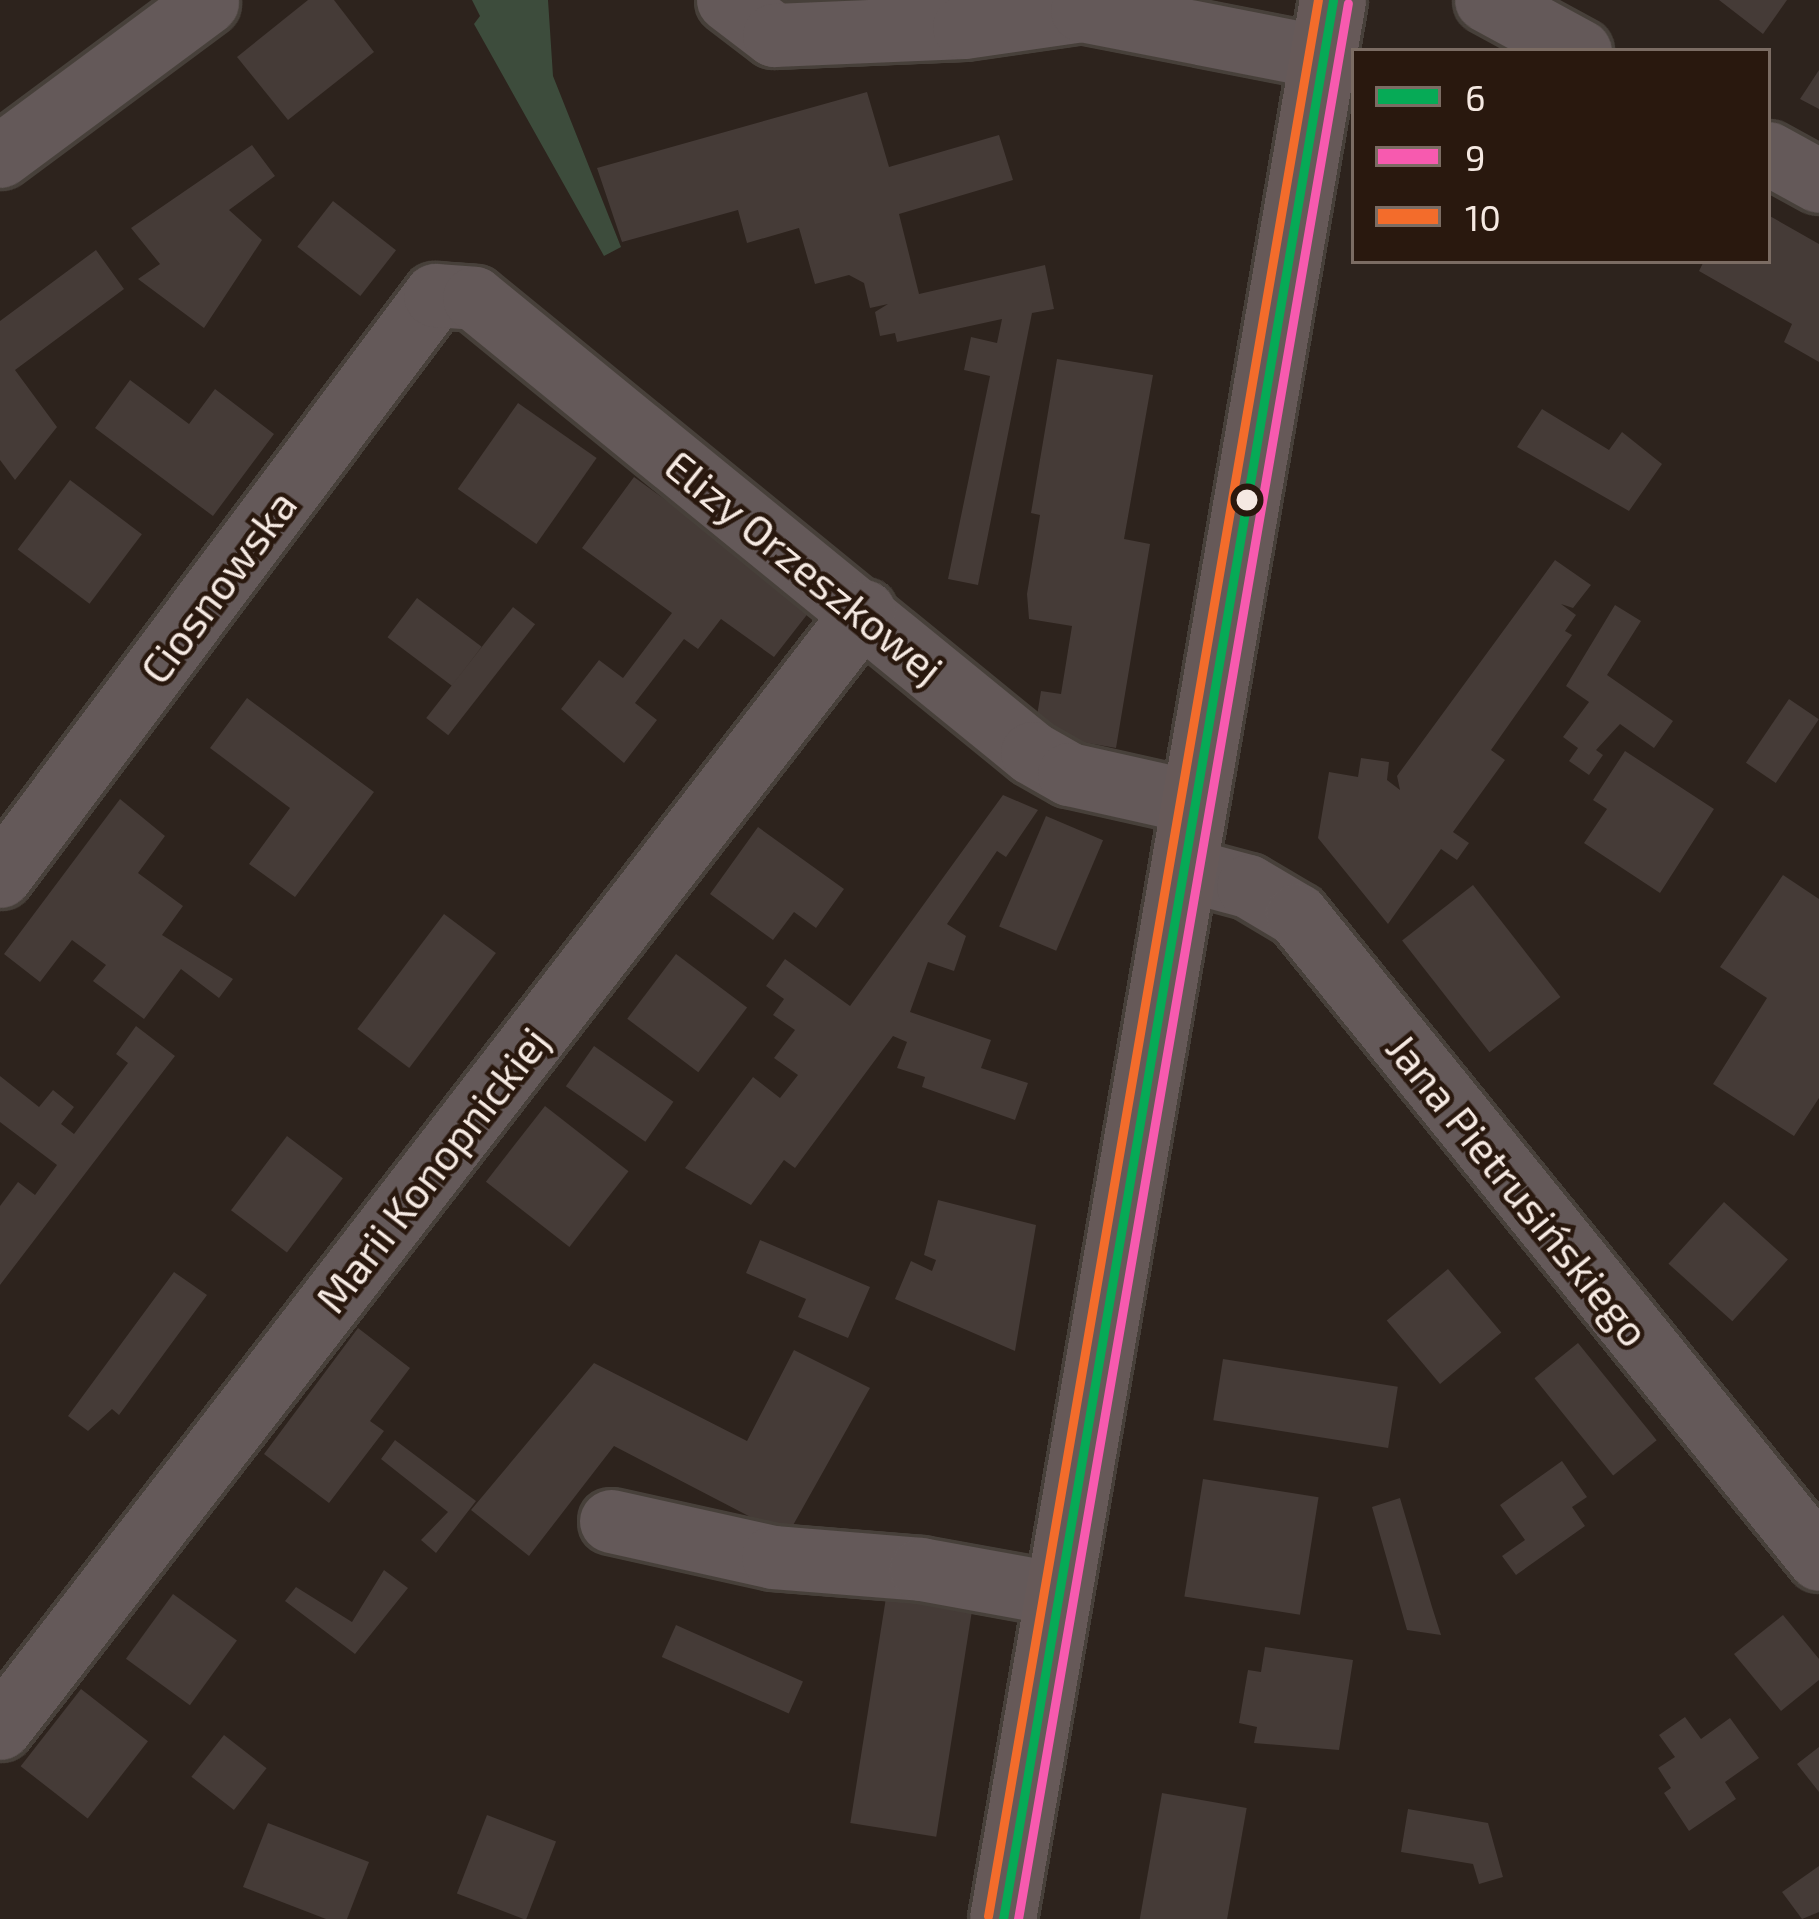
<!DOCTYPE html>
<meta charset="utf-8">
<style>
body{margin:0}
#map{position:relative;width:1819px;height:1919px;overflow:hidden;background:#2d231d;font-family:"Exo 2",sans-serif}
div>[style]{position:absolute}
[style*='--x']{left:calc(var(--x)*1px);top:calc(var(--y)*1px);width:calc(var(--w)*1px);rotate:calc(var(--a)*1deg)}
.green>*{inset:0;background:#3d4c3c}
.building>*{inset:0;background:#453b37;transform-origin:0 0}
.roads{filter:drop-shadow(3px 0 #47403a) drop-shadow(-3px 0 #47403a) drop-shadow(0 3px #47403a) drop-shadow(0 -3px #47403a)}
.minor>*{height:63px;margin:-31.5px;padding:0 31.5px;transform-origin:31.5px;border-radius:31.5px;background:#645959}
.major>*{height:66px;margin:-33px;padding:0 33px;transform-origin:33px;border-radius:33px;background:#665958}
.bus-1>*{height:9px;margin:-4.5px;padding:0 4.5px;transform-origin:4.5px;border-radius:4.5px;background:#06aa56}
.bus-2>*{height:9px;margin:-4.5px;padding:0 4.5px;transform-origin:4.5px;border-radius:4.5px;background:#f75aaf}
.bus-3>*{height:9px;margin:-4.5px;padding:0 4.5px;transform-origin:4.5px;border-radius:4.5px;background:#f36c2b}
.dots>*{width:33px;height:33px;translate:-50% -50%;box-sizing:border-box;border:6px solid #29180e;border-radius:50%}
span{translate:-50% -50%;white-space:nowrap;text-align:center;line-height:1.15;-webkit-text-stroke:9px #29180e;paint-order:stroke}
.street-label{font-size:42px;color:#f5e9e2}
.legend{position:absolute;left:1351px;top:48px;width:420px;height:216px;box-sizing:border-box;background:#29180e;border:3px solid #7b6c63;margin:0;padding:15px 21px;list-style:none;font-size:36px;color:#f5e9e2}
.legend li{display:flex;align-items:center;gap:24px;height:60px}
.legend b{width:60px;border:3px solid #7b6c63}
</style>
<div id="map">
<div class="green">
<i style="clip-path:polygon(472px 0,548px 0,553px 76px,621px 247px,604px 256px,474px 24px,480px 16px)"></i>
</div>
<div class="building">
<i style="clip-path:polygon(308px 0,334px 0,374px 52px,288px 120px,237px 57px)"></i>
<i style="clip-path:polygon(1719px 0,1787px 0,1763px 34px)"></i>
<i style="clip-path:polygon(1819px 70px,1819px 109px,1800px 99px)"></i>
<i style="clip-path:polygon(867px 92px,889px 167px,999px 135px,1013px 180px,899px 214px,919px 294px,1045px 265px,1054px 309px,1032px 313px,978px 585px,948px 579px,990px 376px,964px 370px,971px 337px,997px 343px,1002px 319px,897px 342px,895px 333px,880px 336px,875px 312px,888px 304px,870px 308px,864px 283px,849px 275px,815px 284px,799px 228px,747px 243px,738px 210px,622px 242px,597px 168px)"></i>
<i style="clip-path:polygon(252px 145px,275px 176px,229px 210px,262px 240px,204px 328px,138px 279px,160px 264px,131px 228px)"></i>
<i style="left:333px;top:201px;width:80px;height:58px;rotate:38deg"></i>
<i style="clip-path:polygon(1768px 215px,1819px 244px,1819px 362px,1784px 342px,1792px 324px,1699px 271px,1704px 261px,1768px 261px)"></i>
<i style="clip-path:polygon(96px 250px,124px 289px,15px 370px,57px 427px,15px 480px,0 460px,0 321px)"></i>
<i style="clip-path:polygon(1057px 359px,1153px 375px,1124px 539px,1150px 544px,1116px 748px,1054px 737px,1036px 722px,1041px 691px,1061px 694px,1072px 626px,1029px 619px,1027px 594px,1040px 515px,1031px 513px)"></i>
<i style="clip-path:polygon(130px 380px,189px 424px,215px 389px,274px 434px,213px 516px,95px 428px)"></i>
<i style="left:518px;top:403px;width:96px;height:105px;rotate:35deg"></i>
<i style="clip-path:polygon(1542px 409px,1609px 450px,1622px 432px,1662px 464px,1629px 511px,1517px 447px)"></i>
<i style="clip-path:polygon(634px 477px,813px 607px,774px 657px,721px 619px,698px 649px,684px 639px,635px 703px,657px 720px,624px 763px,561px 709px,599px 660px,623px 678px,672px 613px,582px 548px)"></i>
<i style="left:70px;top:480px;width:90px;height:87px;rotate:37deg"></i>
<i style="clip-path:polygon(1555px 560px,1591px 585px,1573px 608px,1561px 604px,1576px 615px,1565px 631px,1572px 635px,1491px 750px,1505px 760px,1453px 832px,1469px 843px,1457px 860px,1441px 849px,1388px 924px,1318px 838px,1329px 772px,1358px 777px,1361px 758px,1389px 762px,1387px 780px,1400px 790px,1397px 776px)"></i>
<i style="left:417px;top:598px;width:81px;height:49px;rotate:37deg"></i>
<i style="clip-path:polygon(1615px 605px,1641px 621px,1607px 675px,1673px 721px,1654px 748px,1620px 724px,1596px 750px,1603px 755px,1589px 775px,1569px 761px,1578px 748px,1563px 737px,1589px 702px,1566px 686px)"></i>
<i style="left:513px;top:607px;width:28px;height:141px;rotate:38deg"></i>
<i style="clip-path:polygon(247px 698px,374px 792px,295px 897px,249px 864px,290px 808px,210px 748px)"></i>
<i style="left:1789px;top:699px;width:36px;height:77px;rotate:34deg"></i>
<i style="clip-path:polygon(1625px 751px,1714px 809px,1660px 893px,1584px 843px,1607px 809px,1593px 800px)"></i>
<i style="clip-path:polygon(1003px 795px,1038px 810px,1006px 857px,997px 851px,947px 924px,966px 936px,954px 971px,928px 962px,910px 1012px,991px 1040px,981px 1068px,1028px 1083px,1015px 1120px,922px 1087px,925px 1077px,897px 1068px,907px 1042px,893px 1036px,795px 1168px,784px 1160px,751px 1205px,685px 1168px,753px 1077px,780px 1098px,798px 1075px,774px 1058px,795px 1030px,773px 1015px,784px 999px,766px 986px,785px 959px,850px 1006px)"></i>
<i style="clip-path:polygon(120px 799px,165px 836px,138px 873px,183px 906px,162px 935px,233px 979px,219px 998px,181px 969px,144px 1019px,93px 981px,106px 965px,72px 940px,40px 982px,4px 954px)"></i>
<i style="left:1046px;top:816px;width:62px;height:120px;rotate:23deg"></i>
<i style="clip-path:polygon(758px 827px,844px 889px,816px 928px,794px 912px,773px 940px,710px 894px)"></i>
<i style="clip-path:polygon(1783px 875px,1819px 899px,1819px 1098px,1794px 1136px,1713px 1084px,1767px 998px,1720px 967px)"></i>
<i style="left:1473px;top:885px;width:142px;height:90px;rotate:52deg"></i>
<i style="left:444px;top:914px;width:65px;height:144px;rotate:37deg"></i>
<i style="left:676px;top:954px;width:89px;height:81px;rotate:37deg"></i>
<i style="clip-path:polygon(136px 1026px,175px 1056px,0 1285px,0 1206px,18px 1182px,35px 1195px,57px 1165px,0 1122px,0 1076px,39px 1107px,53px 1090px,74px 1107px,61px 1124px,74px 1134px,128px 1063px,116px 1054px)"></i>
<i style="left:594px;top:1046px;width:97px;height:49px;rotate:35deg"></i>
<i style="left:545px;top:1106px;width:106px;height:96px;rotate:38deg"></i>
<i style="left:287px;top:1136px;width:70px;height:93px;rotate:37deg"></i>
<i style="clip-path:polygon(938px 1200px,1036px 1225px,1015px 1351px,895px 1299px,911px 1261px,932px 1271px,936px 1260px,924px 1255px)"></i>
<i style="left:1724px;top:1202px;width:86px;height:83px;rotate:42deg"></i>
<i style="clip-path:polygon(760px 1240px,870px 1287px,848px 1338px,798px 1317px,806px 1299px,746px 1273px)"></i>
<i style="left:1448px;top:1269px;width:83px;height:80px;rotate:50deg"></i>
<i style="clip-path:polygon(174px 1272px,207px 1295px,119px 1415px,112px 1409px,88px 1431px,68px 1416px)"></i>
<i style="clip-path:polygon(358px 1328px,410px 1368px,370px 1421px,384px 1431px,329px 1503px,264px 1454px)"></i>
<i style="left:1578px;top:1343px;width:125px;height:56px;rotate:51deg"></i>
<i style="clip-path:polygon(794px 1350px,870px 1388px,787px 1536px,614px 1446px,529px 1556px,471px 1510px,594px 1363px,747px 1441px)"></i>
<i style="left:1223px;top:1359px;width:177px;height:62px;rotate:9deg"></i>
<i style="clip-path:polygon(395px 1440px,476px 1501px,436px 1553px,421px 1540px,448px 1512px,381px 1459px)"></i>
<i style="clip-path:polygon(1562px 1461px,1587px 1497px,1572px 1507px,1585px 1526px,1516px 1575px,1502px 1556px,1525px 1540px,1500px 1505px)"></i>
<i style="left:1203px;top:1479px;width:117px;height:119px;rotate:9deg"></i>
<i style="clip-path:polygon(1400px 1498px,1432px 1607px,1441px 1635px,1407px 1630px,1372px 1507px)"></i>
<i style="clip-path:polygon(384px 1570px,408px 1588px,355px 1654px,285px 1601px,296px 1587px,352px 1622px)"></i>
<i style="left:888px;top:1585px;width:87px;height:241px;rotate:9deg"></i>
<i style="left:173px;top:1594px;width:79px;height:80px;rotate:36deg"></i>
<i style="clip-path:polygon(1783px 1615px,1819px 1659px,1819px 1680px,1781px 1711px,1734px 1654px)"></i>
<i style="left:676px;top:1625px;width:139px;height:35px;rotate:24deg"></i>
<i style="clip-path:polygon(1265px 1647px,1353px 1660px,1339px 1750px,1254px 1743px,1257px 1727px,1239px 1723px,1248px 1670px,1261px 1672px)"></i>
<i style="left:81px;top:1689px;width:85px;height:98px;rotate:38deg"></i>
<i style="clip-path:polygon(1685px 1717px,1701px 1739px,1730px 1718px,1759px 1758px,1725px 1782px,1736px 1799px,1689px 1831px,1664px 1793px,1671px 1788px,1658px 1768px,1675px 1757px,1659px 1735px)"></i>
<i style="left:224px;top:1735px;width:54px;height:53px;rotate:38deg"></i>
<i style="clip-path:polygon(1819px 1747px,1819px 1792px,1797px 1764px)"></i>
<i style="left:1162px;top:1793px;width:86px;height:128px;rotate:10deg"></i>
<i style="clip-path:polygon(1408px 1809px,1488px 1823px,1503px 1877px,1479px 1884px,1473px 1864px,1401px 1852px)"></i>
<i style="left:487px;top:1815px;width:74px;height:84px;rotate:21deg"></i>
<i style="clip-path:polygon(268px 1823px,369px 1862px,347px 1919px,326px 1919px,243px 1887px)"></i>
<i style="clip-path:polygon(1819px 1866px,1819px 1912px,1802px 1919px,1782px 1892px)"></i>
</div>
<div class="roads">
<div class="minor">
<i style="--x:728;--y:0;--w:58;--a:37.3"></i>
<i style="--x:774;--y:35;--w:190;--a:-2.4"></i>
<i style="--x:964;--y:27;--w:119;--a:-8.2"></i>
<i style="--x:1082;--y:10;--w:245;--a:11.1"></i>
<i style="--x:1486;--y:0;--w:107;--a:28.5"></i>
<i style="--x:1768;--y:153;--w:58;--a:28.8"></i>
<i style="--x:0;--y:156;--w:258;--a:-36.6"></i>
<i style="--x:1184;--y:869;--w:66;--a:14.9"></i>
<i style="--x:1248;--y:886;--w:57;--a:30.6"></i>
<i style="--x:1297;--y:915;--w:829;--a:50.97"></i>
<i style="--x:0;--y:876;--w:726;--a:-53.18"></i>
<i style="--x:435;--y:295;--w:39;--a:4"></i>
<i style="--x:474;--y:298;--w:720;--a:39.19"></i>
<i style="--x:1032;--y:753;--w:43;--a:29.6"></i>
<i style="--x:1069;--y:774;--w:128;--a:12.6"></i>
<i style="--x:611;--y:1521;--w:166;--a:12.5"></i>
<i style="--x:773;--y:1557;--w:148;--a:4.6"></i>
<i style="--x:921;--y:1569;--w:139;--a:10.3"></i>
<i style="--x:0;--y:1728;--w:1412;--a:-52.28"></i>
</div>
<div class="major">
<i style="--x:1003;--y:1919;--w:1947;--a:-80.24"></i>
</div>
</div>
<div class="bus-1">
<i style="--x:1003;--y:1919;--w:1947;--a:-80.24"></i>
</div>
<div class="bus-2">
<i style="--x:1018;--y:1919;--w:1944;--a:-80.23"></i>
</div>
<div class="bus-3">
<i style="--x:988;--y:1916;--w:1944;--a:-80.23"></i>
</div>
<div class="dots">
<i style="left:1247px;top:500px;background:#f5e9e2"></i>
</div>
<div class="street-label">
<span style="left:805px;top:566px;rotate:39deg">Elizy Orzeszkowej</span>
<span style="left:217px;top:586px;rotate:-53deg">Ciosnowska</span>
<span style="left:431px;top:1169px;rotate:-52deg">Marii Konopnickiej</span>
<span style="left:1519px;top:1189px;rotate:51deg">Jana Pietrusińskiego</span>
</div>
<ul class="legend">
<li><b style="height:15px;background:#06aa56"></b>6</li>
<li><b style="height:15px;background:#f75aaf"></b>9</li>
<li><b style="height:15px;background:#f36c2b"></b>10</li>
</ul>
</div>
